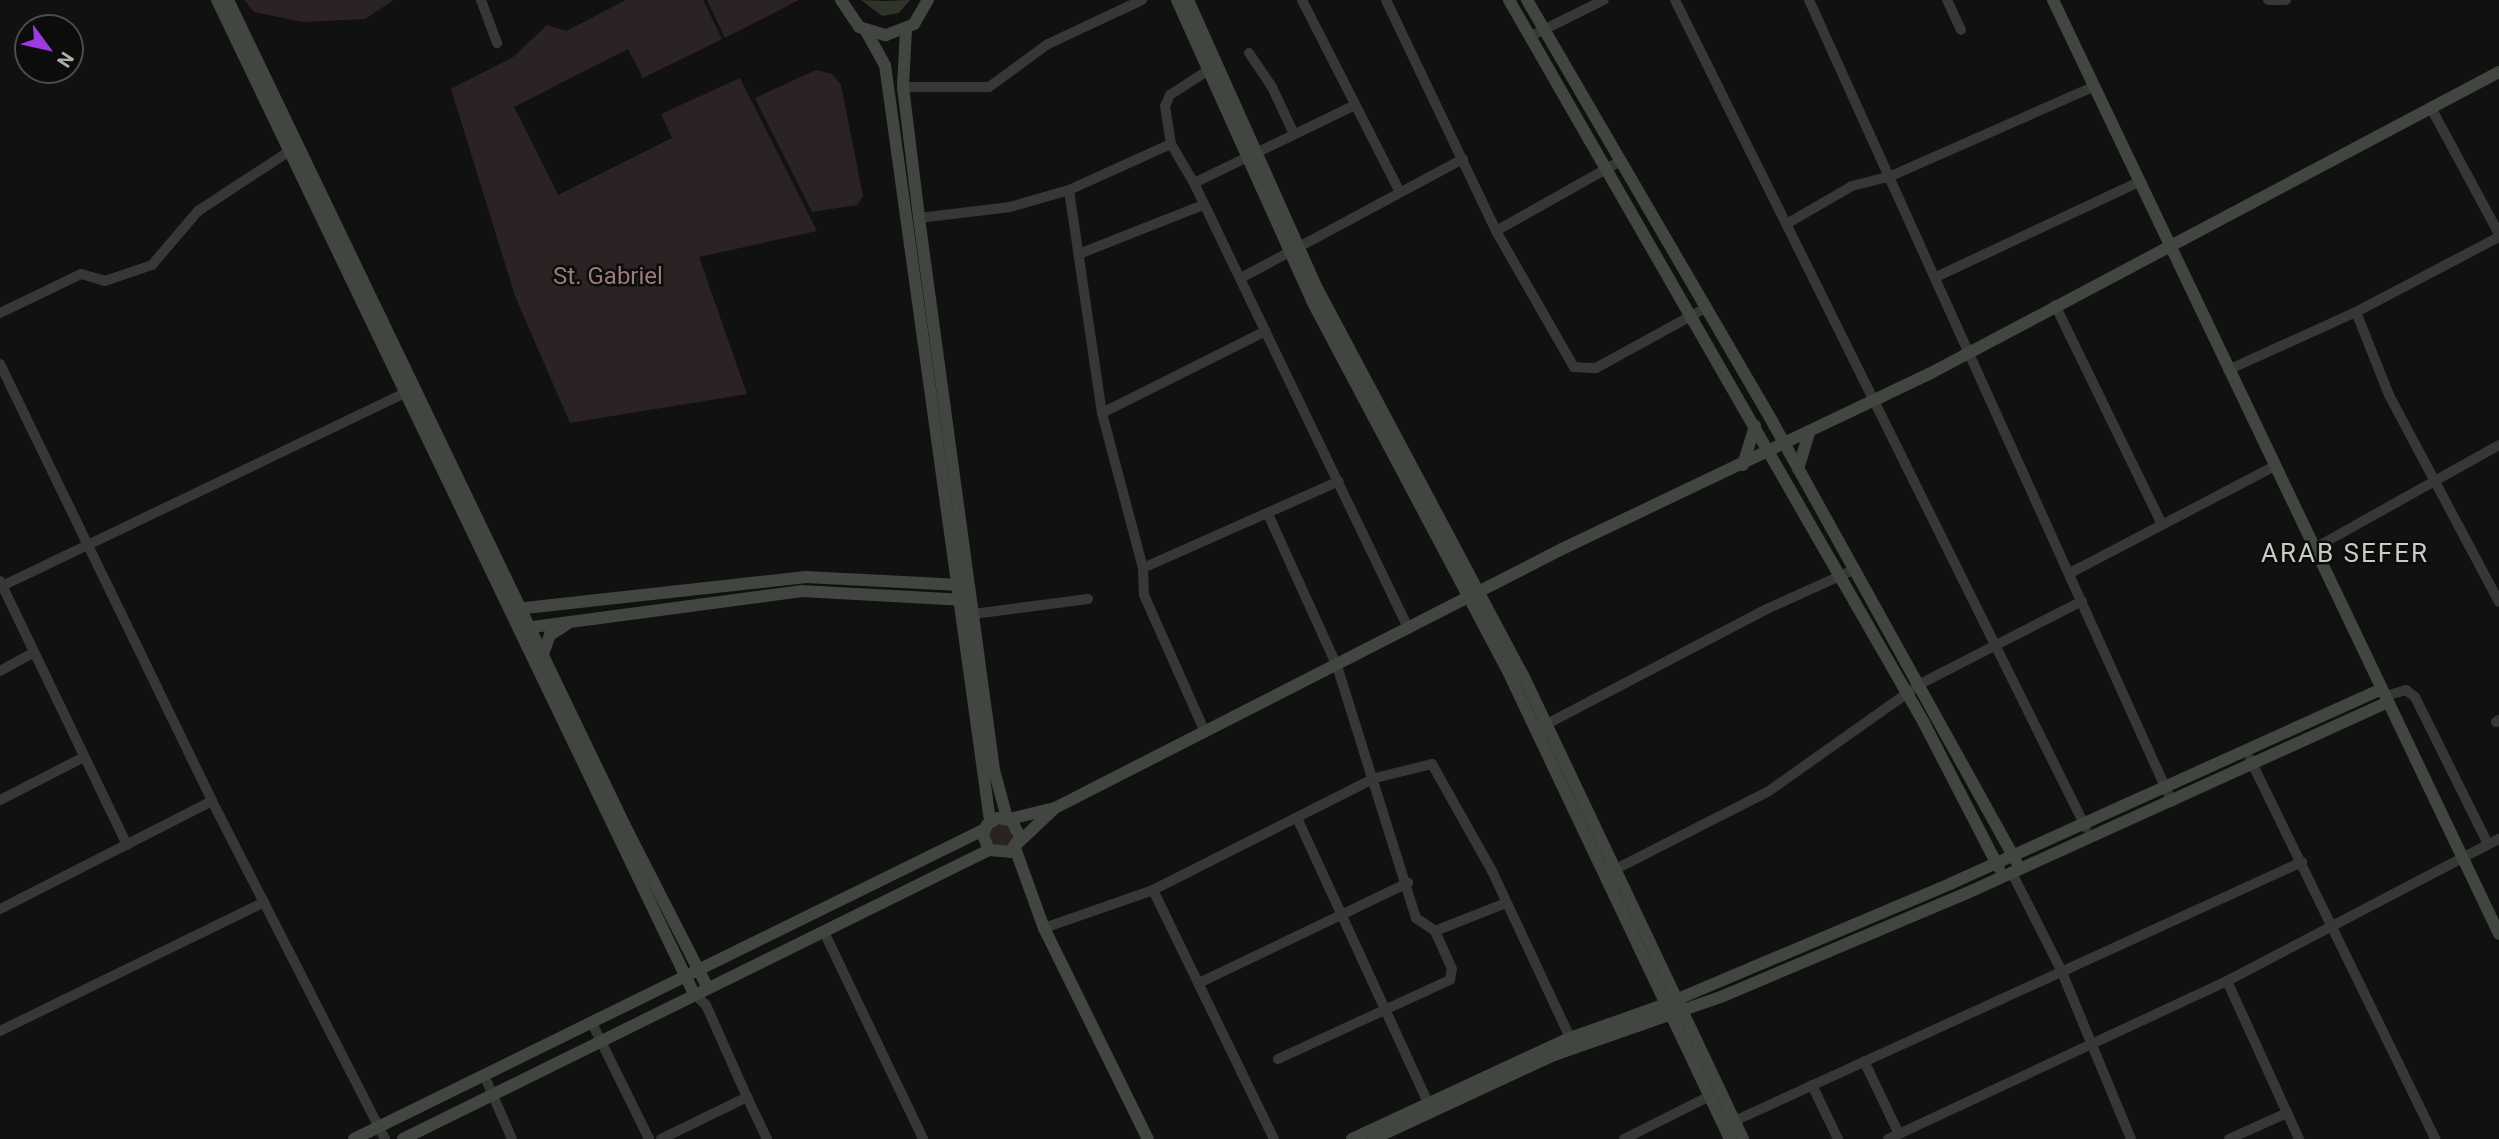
<!DOCTYPE html>
<style>
body{margin:0}
#map{position:relative;width:2499px;height:1139px;overflow:hidden;background:#101110;font-family:Roboto,sans-serif}
div>[style]{position:absolute}
[style*='--x']{left:calc(var(--x)*1px);top:calc(var(--y)*1px);width:calc(var(--w)*1px);rotate:calc(var(--a)*1deg)}
.green>*{inset:0;background:#2b2323}
.round{border-radius:50%}
.water>*{inset:0;background:#2f3428}
.street>*{height:10px;margin:-5px;padding:0 5px;transform-origin:5px;border-radius:5px;background:#353834}
.secondary>*{height:12px;margin:-6px;padding:0 6px;transform-origin:6px;border-radius:6px;background:#424640}
span{translate:-50% -50%;white-space:nowrap;text-align:center;line-height:1.15;-webkit-text-stroke:5px #0b0c0b;paint-order:stroke}
.park-label{font-size:24px;color:#9a7b7b}
.neighbourhood-label{font-size:26px;color:#c7cdc3;letter-spacing:2px}
.north{position:absolute;left:14px;top:14px;width:70px;height:70px;box-sizing:border-box;background:#0b0c0b;border:2px solid #4a4e48;border-radius:50%;rotate:123deg;font-size:19px;font-weight:700;line-height:28px;text-align:center;color:#a8b1a3}
.north::after{content:'';display:block;margin:auto;width:24px;height:32px;background:#9d3ae0;clip-path:polygon(50% 0,100% 100%,50% 72%,0 100%)}
</style>
<div id="map">
<div class="green">
<i style="clip-path:polygon(244px 0,394px 0,365px 19px,302px 22px,254px 12px)"></i>
<i style="clip-path:polygon(626px 0,703px 0,722px 39px,643px 78px,628px 49px,514px 107px,558px 195px,672px 138px,661px 114px,740px 78px,817px 231px,699px 257px,747px 394px,570px 423px,515px 296px,451px 89px,513px 57px,547px 25px,566px 31px)"></i>
<i style="clip-path:polygon(707px 0,799px 0,725px 38px)"></i>
<i style="clip-path:polygon(816px 70px,832px 74px,841px 85px,863px 196px,857px 205px,812px 212px,755px 98px)"></i>
<i class="round" style="left:990px;top:825px;width:22px;height:22px"></i>
</div>
<div class="water">
<i style="clip-path:polygon(861px 0,885px 1px,910px 0,899px 13px,882px 16px)"></i>
</div>
<div class="street">
<i style="--x:481;--y:0;--w:46;--a:69.6"></i>
<i style="--x:1302;--y:0;--w:213;--a:63"></i>
<i style="--x:1386;--y:0;--w:256;--a:64.5"></i>
<i style="--x:1496;--y:231;--w:157;--a:60.2"></i>
<i style="--x:1574;--y:367;--w:22;--a:3"></i>
<i style="--x:1596;--y:368;--w:124;--a:-28.8"></i>
<i style="--x:1675;--y:0;--w:924;--a:63.6"></i>
<i style="--x:1809;--y:0;--w:880;--a:65.65"></i>
<i style="--x:1947;--y:0;--w:33;--a:65"></i>
<i style="--x:2268;--y:0;--w:18;--a:0"></i>
<i style="--x:1531;--y:36;--w:81;--a:-26.3"></i>
<i style="--x:1249;--y:53;--w:41;--a:55.9"></i>
<i style="--x:1272;--y:87;--w:52;--a:64.9"></i>
<i style="--x:1210;--y:69;--w:48;--a:147"></i>
<i style="--x:1170;--y:95;--w:12;--a:114"></i>
<i style="--x:1165;--y:106;--w:38;--a:81"></i>
<i style="--x:1171;--y:144;--w:45;--a:59.5"></i>
<i style="--x:1194;--y:183;--w:495;--a:64.3"></i>
<i style="--x:903;--y:87;--w:86;--a:0"></i>
<i style="--x:989;--y:87;--w:73;--a:-36.1"></i>
<i style="--x:1048;--y:44;--w:104;--a:-25.1"></i>
<i style="--x:2431;--y:108;--w:143;--a:61.6"></i>
<i style="--x:1194;--y:183;--w:179;--a:-25.8"></i>
<i style="--x:1069;--y:190;--w:225;--a:81.6"></i>
<i style="--x:1102;--y:413;--w:160;--a:75.2"></i>
<i style="--x:1143;--y:568;--w:27;--a:88"></i>
<i style="--x:1144;--y:595;--w:150;--a:66"></i>
<i style="--x:919;--y:218;--w:92;--a:-6.9"></i>
<i style="--x:1010;--y:207;--w:61;--a:-16.1"></i>
<i style="--x:1069;--y:190;--w:112;--a:-24.3"></i>
<i style="--x:1788;--y:223;--w:74;--a:-30"></i>
<i style="--x:1852;--y:186;--w:40;--a:-14.4"></i>
<i style="--x:1891;--y:176;--w:223;--a:-23.8"></i>
<i style="--x:1496;--y:231;--w:142;--a:-29.4"></i>
<i style="--x:1079;--y:254;--w:133;--a:-21.6"></i>
<i style="--x:1936;--y:277;--w:226;--a:-25.1"></i>
<i style="--x:1241;--y:278;--w:252;--a:-28.2"></i>
<i style="--x:2055;--y:305;--w:244;--a:64"></i>
<i style="--x:2356;--y:312;--w:89;--a:68.3"></i>
<i style="--x:2389;--y:395;--w:234;--a:62"></i>
<i style="--x:0;--y:313;--w:90;--a:-25.7"></i>
<i style="--x:81;--y:274;--w:25;--a:16"></i>
<i style="--x:105;--y:281;--w:50;--a:-18.8"></i>
<i style="--x:152;--y:265;--w:71;--a:-49.6"></i>
<i style="--x:198;--y:211;--w:108;--a:-33.2"></i>
<i style="--x:0;--y:364;--w:486;--a:64.1"></i>
<i style="--x:212;--y:801;--w:380;--a:62.9"></i>
<i style="--x:2228;--y:370;--w:141;--a:-24.4"></i>
<i style="--x:2356;--y:312;--w:161;--a:-27.7"></i>
<i style="--x:1102;--y:413;--w:183;--a:-26.6"></i>
<i style="--x:1268;--y:514;--w:167;--a:65.6"></i>
<i style="--x:1337;--y:666;--w:264;--a:72.6"></i>
<i style="--x:1416;--y:918;--w:23;--a:34"></i>
<i style="--x:1435;--y:931;--w:76;--a:-21.5"></i>
<i style="--x:2313;--y:549;--w:213;--a:-29.2"></i>
<i style="--x:1143;--y:568;--w:214;--a:-23.9"></i>
<i style="--x:2070;--y:573;--w:231;--a:-27.6"></i>
<i style="--x:0;--y:581;--w:293;--a:64.3"></i>
<i style="--x:0;--y:587;--w:449;--a:-25.6"></i>
<i style="--x:973;--y:614;--w:116;--a:-7.4"></i>
<i style="--x:0;--y:671;--w:38;--a:-29"></i>
<i style="--x:2385;--y:696;--w:22;--a:-16"></i>
<i style="--x:2406;--y:690;--w:11;--a:38"></i>
<i style="--x:2415;--y:697;--w:164;--a:63.6"></i>
<i style="--x:2496;--y:722;--w:4;--a:-34"></i>
<i style="--x:1543;--y:726;--w:253;--a:-27.6"></i>
<i style="--x:1767;--y:609;--w:97;--a:-24.4"></i>
<i style="--x:2250;--y:759;--w:423;--a:64"></i>
<i style="--x:0;--y:800;--w:94;--a:-27.1"></i>
<i style="--x:1298;--y:820;--w:311;--a:65.3"></i>
<i style="--x:1610;--y:872;--w:178;--a:-27"></i>
<i style="--x:1769;--y:791;--w:185;--a:-35.3"></i>
<i style="--x:1920;--y:684;--w:182;--a:-27.1"></i>
<i style="--x:2012;--y:873;--w:109;--a:63.2"></i>
<i style="--x:2061;--y:970;--w:183;--a:67.5"></i>
<i style="--x:1153;--y:890;--w:277;--a:64.1"></i>
<i style="--x:0;--y:909;--w:238;--a:-27"></i>
<i style="--x:1044;--y:928;--w:115;--a:-19.2"></i>
<i style="--x:1153;--y:890;--w:249;--a:-26.8"></i>
<i style="--x:1375;--y:778;--w:59;--a:-13.8"></i>
<i style="--x:1432;--y:764;--w:123;--a:60.7"></i>
<i style="--x:1492;--y:871;--w:189;--a:64.9"></i>
<i style="--x:824;--y:932;--w:229;--a:64.4"></i>
<i style="--x:2227;--y:981;--w:174;--a:65.5"></i>
<i style="--x:1199;--y:983;--w:232;--a:-25.6"></i>
<i style="--x:592;--y:1023;--w:129;--a:63.8"></i>
<i style="--x:0;--y:1031;--w:294;--a:-26"></i>
<i style="--x:1278;--y:1059;--w:189;--a:-24.7"></i>
<i style="--x:1450;--y:980;--w:11;--a:-80"></i>
<i style="--x:1452;--y:969;--w:42;--a:-114.1"></i>
<i style="--x:1864;--y:1061;--w:81;--a:64.4"></i>
<i style="--x:484;--y:1075;--w:70;--a:66.4"></i>
<i style="--x:1812;--y:1085;--w:60;--a:64.3"></i>
<i style="--x:747;--y:1097;--w:47;--a:64.5"></i>
<i style="--x:1730;--y:1123;--w:629;--a:-24.53"></i>
<i style="--x:661;--y:1139;--w:96;--a:-26"></i>
<i style="--x:747;--y:1097;--w:101;--a:-114"></i>
<i style="--x:706;--y:1005;--w:16;--a:-137"></i>
<i style="--x:1624;--y:1139;--w:96;--a:-26.6"></i>
<i style="--x:1888;--y:1139;--w:374;--a:-25"></i>
<i style="--x:2227;--y:981;--w:307;--a:-27.6"></i>
<i style="--x:2229;--y:1139;--w:64;--a:-24.1"></i>
</div>
<div class="secondary">
<i style="--x:217;--y:0;--w:1103;--a:64.36"></i>
<i style="--x:228;--y:0;--w:921;--a:64.33"></i>
<i style="--x:627;--y:830;--w:178;--a:62.9"></i>
<i style="--x:841;--y:0;--w:32;--a:56"></i>
<i style="--x:859;--y:27;--w:28;--a:17"></i>
<i style="--x:886;--y:35;--w:30;--a:-21"></i>
<i style="--x:914;--y:24;--w:28;--a:-60"></i>
<i style="--x:1177;--y:0;--w:330;--a:65.8"></i>
<i style="--x:1312;--y:301;--w:412;--a:62.1"></i>
<i style="--x:1505;--y:665;--w:525;--a:64.61"></i>
<i style="--x:1188;--y:0;--w:318;--a:65.9"></i>
<i style="--x:1318;--y:290;--w:436;--a:62"></i>
<i style="--x:1523;--y:675;--w:514;--a:64.63"></i>
<i style="--x:1509;--y:0;--w:834;--a:60.14"></i>
<i style="--x:1924;--y:723;--w:163;--a:62.7"></i>
<i style="--x:1527;--y:0;--w:489;--a:59.8"></i>
<i style="--x:1773;--y:423;--w:501;--a:60.98"></i>
<i style="--x:2053;--y:0;--w:1035;--a:64.47"></i>
<i style="--x:906;--y:29;--w:58;--a:93"></i>
<i style="--x:903;--y:87;--w:132;--a:83"></i>
<i style="--x:919;--y:218;--w:557;--a:82.26"></i>
<i style="--x:994;--y:770;--w:50;--a:74.8"></i>
<i style="--x:866;--y:31;--w:39;--a:61"></i>
<i style="--x:885;--y:65;--w:763;--a:82.09"></i>
<i style="--x:1743;--y:465;--w:41;--a:-72.9"></i>
<i style="--x:1798;--y:469;--w:38;--a:-73"></i>
<i style="--x:516;--y:609;--w:292;--a:-6.3"></i>
<i style="--x:806;--y:577;--w:155;--a:3"></i>
<i style="--x:525;--y:628;--w:278;--a:-7.6"></i>
<i style="--x:801;--y:591;--w:165;--a:3.1"></i>
<i style="--x:543;--y:654;--w:20;--a:-70"></i>
<i style="--x:550;--y:635;--w:20;--a:-33"></i>
<i style="--x:1009;--y:819;--w:47;--a:-13.4"></i>
<i style="--x:1018;--y:843;--w:51;--a:-43.4"></i>
<i style="--x:1055;--y:808;--w:569;--a:-27.06"></i>
<i style="--x:1562;--y:549;--w:407;--a:-25.5"></i>
<i style="--x:1929;--y:374;--w:645;--a:-27.92"></i>
<i style="--x:1015;--y:848;--w:85;--a:70.1"></i>
<i style="--x:1044;--y:928;--w:235;--a:63.8"></i>
<i style="--x:354;--y:1139;--w:703;--a:-26.16"></i>
<i style="--x:403;--y:1139;--w:653;--a:-26.25"></i>
<i style="--x:989;--y:850;--w:21;--a:5"></i>
<i style="--x:1010;--y:852;--w:18;--a:-56"></i>
<i style="--x:1020;--y:837;--w:18;--a:-117"></i>
<i style="--x:1012;--y:821;--w:14;--a:-168"></i>
<i style="--x:998;--y:818;--w:13;--a:148"></i>
<i style="--x:987;--y:825;--w:11;--a:112"></i>
<i style="--x:983;--y:835;--w:16;--a:68"></i>
<i style="--x:1352;--y:1139;--w:240;--a:-24.9"></i>
<i style="--x:1570;--y:1038;--w:102;--a:-19.5"></i>
<i style="--x:1666;--y:1004;--w:311;--a:-22.9"></i>
<i style="--x:1952;--y:883;--w:471;--a:-24.3"></i>
<i style="--x:1373;--y:1139;--w:200;--a:-24.9"></i>
<i style="--x:1554;--y:1055;--w:179;--a:-19.2"></i>
<i style="--x:1723;--y:996;--w:265;--a:-22.9"></i>
<i style="--x:1967;--y:893;--w:462;--a:-24.4"></i>
</div>
<div class="park-label">
<span style="left:608px;top:277px">St. Gabriel</span>
</div>
<div class="neighbourhood-label">
<span style="left:2345px;top:554px">ARAB SEFER</span>
</div>
<div class="north">N</div>
</div>
